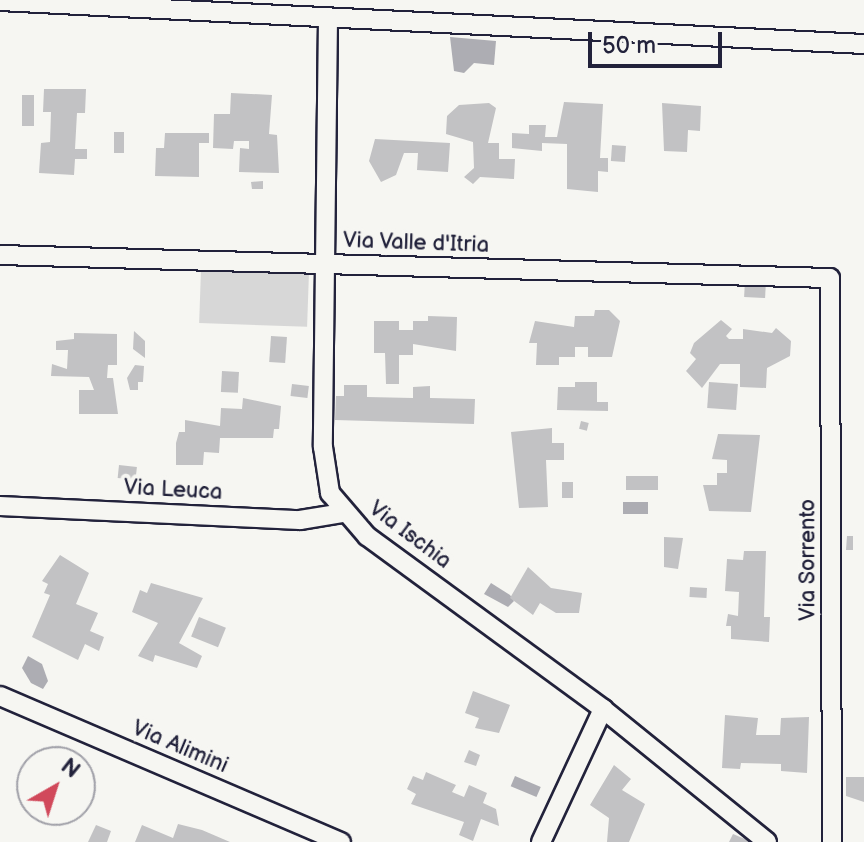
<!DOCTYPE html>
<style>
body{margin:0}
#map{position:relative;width:864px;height:842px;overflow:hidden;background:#f6f6f2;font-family:"Balsamiq Sans",sans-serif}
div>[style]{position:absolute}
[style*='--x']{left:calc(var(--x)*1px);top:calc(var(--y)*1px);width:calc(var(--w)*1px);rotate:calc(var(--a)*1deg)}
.green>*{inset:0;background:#d7d7d7;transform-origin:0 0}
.water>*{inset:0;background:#adadb3;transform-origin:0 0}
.building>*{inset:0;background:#c2c2c4;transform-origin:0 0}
.roads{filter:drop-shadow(2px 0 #22223b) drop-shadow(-2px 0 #22223b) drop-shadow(0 2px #22223b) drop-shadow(0 -2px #22223b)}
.street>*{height:18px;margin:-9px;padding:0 9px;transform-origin:9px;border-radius:9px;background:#f6f6f2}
span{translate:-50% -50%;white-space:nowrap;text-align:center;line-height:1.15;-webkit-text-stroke:8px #f6f6f2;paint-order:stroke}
.street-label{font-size:22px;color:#22223b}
.north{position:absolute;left:16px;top:746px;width:80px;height:80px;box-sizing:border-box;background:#f6f6f2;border:2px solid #a1a1a9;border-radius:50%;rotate:39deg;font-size:22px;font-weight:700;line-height:32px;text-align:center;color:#22223b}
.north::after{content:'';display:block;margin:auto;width:28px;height:36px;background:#d1495b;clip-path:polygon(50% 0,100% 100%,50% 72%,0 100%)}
.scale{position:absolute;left:588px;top:32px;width:134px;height:36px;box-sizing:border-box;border:4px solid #22223b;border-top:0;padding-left:10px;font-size:24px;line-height:28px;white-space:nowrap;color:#22223b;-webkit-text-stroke:6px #f6f6f2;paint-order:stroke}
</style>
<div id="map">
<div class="green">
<i style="left:201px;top:270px;width:108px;height:53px;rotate:2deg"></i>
</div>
<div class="water">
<i style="clip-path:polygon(450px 37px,496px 41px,494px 65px,474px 63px,464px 73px,454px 71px)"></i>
<i style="left:623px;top:502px;width:25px;height:12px"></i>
<i style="clip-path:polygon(491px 583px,510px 595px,514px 601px,508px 607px,484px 594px)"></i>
<i style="clip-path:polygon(28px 656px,42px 664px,48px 681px,43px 689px,31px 683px,22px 668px)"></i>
<i style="left:515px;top:776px;width:28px;height:11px;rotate:23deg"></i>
</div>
<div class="building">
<i style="clip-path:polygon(44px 89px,86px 89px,85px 113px,77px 113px,75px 149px,87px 149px,87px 159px,75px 159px,74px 175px,39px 173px,41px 143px,50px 142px,51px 112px,43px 112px)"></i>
<i style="clip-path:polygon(231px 93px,272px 95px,269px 134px,277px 135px,279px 173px,239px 172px,240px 148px,249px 149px,249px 141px,234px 141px,233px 149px,213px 148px,214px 114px,230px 114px)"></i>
<i style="left:22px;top:95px;width:12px;height:31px"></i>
<i style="clip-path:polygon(564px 102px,603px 104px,600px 158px,608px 158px,608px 172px,598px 171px,598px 192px,567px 189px,567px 144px,542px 143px,542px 151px,512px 148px,512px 133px,529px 134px,529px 125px,546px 125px,545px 137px,557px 137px)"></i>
<i style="clip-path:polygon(489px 103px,496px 108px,488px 143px,499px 143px,499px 159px,515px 159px,514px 179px,480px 177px,473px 184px,464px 177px,474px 168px,473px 142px,446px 134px,447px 116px,459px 105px)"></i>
<i style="clip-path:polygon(662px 103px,701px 106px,700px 131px,688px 130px,687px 152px,664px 151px)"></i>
<i style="left:114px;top:132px;width:10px;height:21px"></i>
<i style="clip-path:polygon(165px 133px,209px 133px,209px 143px,199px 143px,199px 177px,155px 176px,156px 148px,164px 148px)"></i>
<i style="clip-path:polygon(375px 139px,450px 143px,448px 172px,417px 170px,418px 153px,404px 153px,396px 175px,381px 182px,369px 161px)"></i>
<i style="left:612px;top:145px;width:14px;height:16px;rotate:4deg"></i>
<i style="clip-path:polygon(263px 181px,263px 189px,252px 189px,251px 182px)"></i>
<i style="left:745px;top:280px;width:21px;height:17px;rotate:3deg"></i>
<i style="clip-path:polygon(595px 310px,609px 310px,620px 321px,612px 357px,588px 357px,588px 347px,575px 347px,575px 357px,559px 357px,559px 365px,536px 365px,537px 343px,529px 343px,535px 321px,574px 327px,575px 316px,594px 316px)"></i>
<i style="clip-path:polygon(428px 316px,457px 317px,456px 351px,413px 344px,413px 355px,399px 355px,399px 384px,386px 384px,385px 353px,374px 353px,374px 321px,399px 321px,399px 330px,413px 330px,413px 321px,428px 321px)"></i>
<i style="clip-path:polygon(721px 320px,732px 329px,726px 336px,729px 339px,743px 339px,743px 329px,772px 333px,776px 328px,791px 341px,790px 356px,767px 368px,766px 388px,740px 387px,740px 364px,720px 364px,702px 388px,686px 371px,696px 359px,690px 353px,694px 343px)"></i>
<i style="clip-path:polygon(134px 331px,145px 341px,145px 358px,133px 349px)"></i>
<i style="clip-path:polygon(74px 333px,117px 334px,117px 365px,108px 365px,107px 378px,113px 378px,118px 414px,79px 414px,79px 390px,94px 390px,89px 377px,51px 376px,52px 364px,67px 369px,68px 350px,56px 350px,56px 341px,74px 339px)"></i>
<i style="left:271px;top:336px;width:16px;height:26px;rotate:4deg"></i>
<i style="clip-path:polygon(135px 365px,144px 366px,143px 382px,138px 382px,138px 390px,130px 390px,127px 378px)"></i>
<i style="left:222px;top:371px;width:17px;height:21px;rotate:3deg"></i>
<i style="clip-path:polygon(575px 382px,597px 382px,597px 402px,608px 402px,608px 411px,557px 410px,558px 387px,575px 387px)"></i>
<i style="left:709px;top:382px;width:29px;height:26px;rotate:4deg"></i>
<i style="left:292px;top:384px;width:17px;height:12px;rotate:7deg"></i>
<i style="clip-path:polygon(344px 385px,367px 385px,367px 397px,413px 398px,413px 387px,430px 386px,430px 398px,475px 399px,474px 424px,335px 420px,336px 396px,344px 396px)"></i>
<i style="clip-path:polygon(243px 398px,281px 406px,279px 429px,274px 429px,273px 438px,220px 438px,219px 453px,204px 452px,203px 465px,176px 465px,176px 443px,179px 432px,185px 432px,185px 420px,220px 426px,221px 408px,242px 409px)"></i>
<i style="left:581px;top:421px;width:8px;height:8px;rotate:14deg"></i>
<i style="clip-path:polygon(552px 428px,552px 443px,564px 443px,564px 460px,546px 460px,548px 507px,519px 508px,511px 432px)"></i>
<i style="clip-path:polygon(718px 434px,760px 435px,751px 512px,709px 511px,703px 485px,717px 485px,717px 473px,727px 473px,727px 460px,712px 459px)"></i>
<i style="left:119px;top:465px;width:18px;height:13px;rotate:6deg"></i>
<i style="left:626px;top:476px;width:32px;height:14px"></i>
<i style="left:562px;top:482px;width:11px;height:16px"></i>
<i style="clip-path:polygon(847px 536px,853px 536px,853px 550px,846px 550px)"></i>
<i style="clip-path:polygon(664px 537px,683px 538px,678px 569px,664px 567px)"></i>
<i style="clip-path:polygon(744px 551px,766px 551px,764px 617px,770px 617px,769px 642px,731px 639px,731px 626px,726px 626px,728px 614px,738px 616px,739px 592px,725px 591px,727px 559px,743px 560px)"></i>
<i style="clip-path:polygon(60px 555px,89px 573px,76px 604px,98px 613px,90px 631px,104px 637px,99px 651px,85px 644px,78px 660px,32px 637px,50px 595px,44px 593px,48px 584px,42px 581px)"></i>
<i style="clip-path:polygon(528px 567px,551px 588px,582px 593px,579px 613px,556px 613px,540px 603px,533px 615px,510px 598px)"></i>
<i style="clip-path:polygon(151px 583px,203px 598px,179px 643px,202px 656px,197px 668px,155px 655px,153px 662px,138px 656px,158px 623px,132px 612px,140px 590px,147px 593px)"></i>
<i style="left:690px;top:587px;width:17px;height:10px;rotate:3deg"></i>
<i style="left:199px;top:617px;width:29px;height:21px;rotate:22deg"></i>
<i style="clip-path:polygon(473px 691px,510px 705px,499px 733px,475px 728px,479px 718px,465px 713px)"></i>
<i style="clip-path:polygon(725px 715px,758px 718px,756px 735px,780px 735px,781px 718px,809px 717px,807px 773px,781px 771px,781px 764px,741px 763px,740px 769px,722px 768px)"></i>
<i style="clip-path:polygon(469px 750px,480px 755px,476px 766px,464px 762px)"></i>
<i style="clip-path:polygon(614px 765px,631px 779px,622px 790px,645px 804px,629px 842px,607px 842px,609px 818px,590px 805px)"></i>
<i style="clip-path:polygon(426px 772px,456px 785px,452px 792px,464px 797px,469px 785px,487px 793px,483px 803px,496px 809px,499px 826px,481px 819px,473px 841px,459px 835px,464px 822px,411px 804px,416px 794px,407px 789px,413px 776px,423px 780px)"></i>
<i style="clip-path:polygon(846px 777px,864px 777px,864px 802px,846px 796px)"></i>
<i style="clip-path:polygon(178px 824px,202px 830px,230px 842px,135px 842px,142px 825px,173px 838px)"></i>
<i style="clip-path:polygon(96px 825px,111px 831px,107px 842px,88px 842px)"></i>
<i style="clip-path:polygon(733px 834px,752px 842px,729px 842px)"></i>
</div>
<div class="roads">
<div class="street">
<i style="--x:0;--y:1;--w:865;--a:2.85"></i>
<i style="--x:328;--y:19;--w:428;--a:90.7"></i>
<i style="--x:323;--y:447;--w:47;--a:81.3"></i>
<i style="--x:330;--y:493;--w:57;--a:49.3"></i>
<i style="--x:367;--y:536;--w:293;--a:36.2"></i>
<i style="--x:603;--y:709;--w:211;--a:39"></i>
<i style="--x:0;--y:255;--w:830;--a:1.59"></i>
<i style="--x:830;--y:278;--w:564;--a:89.8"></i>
<i style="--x:0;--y:506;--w:300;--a:2.7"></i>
<i style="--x:300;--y:520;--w:44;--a:-9.2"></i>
<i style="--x:0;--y:696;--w:371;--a:23.2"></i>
<i style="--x:541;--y:842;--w:147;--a:-65"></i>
</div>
</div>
<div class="street-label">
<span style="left:416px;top:243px;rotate:2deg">Via Valle d'Itria</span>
<span style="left:173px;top:490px;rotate:3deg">Via Leuca</span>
<span style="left:410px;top:535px;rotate:37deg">Via Ischia</span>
<span style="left:808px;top:560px;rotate:-90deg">Via Sorrento</span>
<span style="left:180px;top:747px;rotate:23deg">Via Alimini</span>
</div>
<div class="north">N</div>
<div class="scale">50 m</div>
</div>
